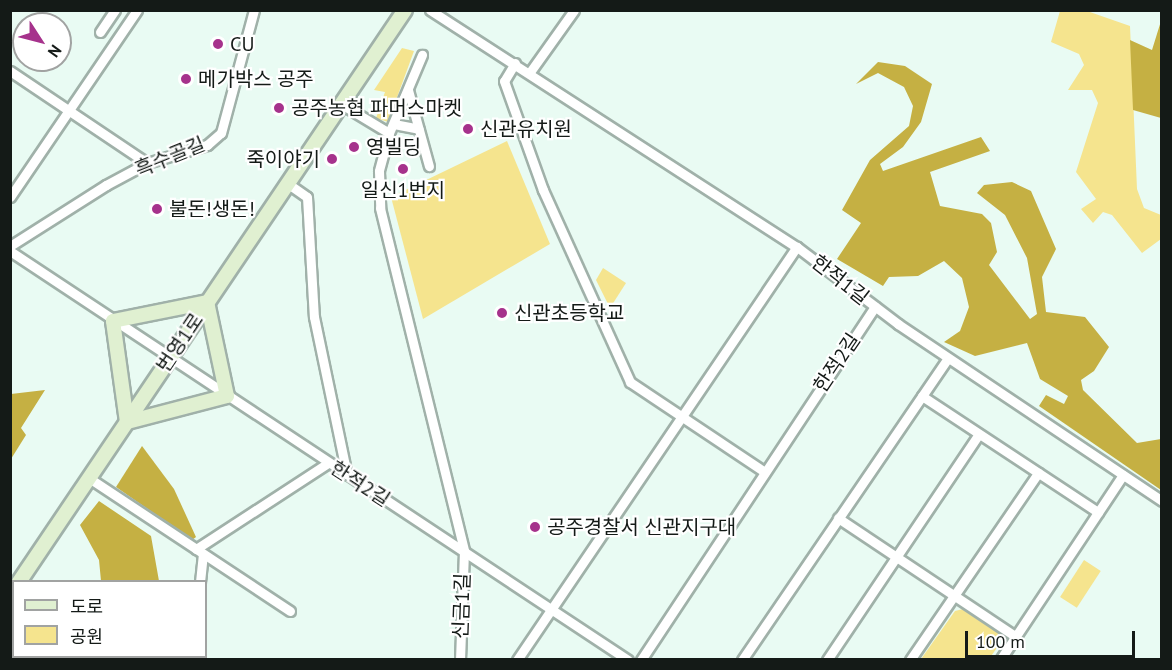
<!DOCTYPE html>
<meta charset="utf-8">
<style>
body{margin:0}
#map{position:relative;width:1172px;height:670px;overflow:hidden;background:#e9fbf3;font-family:"PT Sans","Noto Sans KR",sans-serif}
div>[style]{position:absolute}
[style*='--x']{left:calc(var(--x)*1px);top:calc(var(--y)*1px);width:calc(var(--w)*1px);rotate:calc(var(--a)*1deg)}
.green>*{inset:0;background:#f5e48e;transform-origin:0 0}
.forest>*{inset:0;background:#c5b043}
.roads{filter:drop-shadow(2px 0 #a0b1a9) drop-shadow(-2px 0 #a0b1a9) drop-shadow(0 2px #a0b1a9) drop-shadow(0 -2px #a0b1a9)}
.minor>*{height:9px;margin:-4.5px;padding:0 4.5px;transform-origin:4.5px;border-radius:4.5px;background:#fff}
.secondary>*{height:14px;margin:-7px;padding:0 7px;transform-origin:7px;border-radius:7px;background:#e0f0d1}
.dots>*{width:16px;height:16px;translate:-50% -50%;box-sizing:border-box;border:3px solid #fff;border-radius:50%}
span{translate:-50% -50%;white-space:nowrap;text-align:center;line-height:1.15;-webkit-text-stroke:4.5px #fff;paint-order:stroke}
.poi-label{font-size:20px;color:#141a17}
.left{translate:0 -50%;text-align:left}
.right{translate:-100% -50%;text-align:right}
.street-label{font-size:20px;color:#141a17}
.frame{position:absolute;inset:0;border:12px solid #141a17;pointer-events:none}
.legend{position:absolute;left:12px;top:580px;width:195px;height:78px;box-sizing:border-box;background:#fff;border:2px solid #a1a3a2;margin:0;padding:8px 10px;list-style:none;font-size:18px;color:#141a17}
.legend li{display:flex;align-items:center;gap:12px;height:30px}
.legend b{width:30px;border:2px solid #a1a3a2}
.north{position:absolute;left:12px;top:12px;width:60px;height:60px;box-sizing:border-box;background:#fff;border:2px solid #a1a3a2;border-radius:50%;rotate:126deg;font-size:16px;font-weight:700;line-height:24px;text-align:center;color:#141a17}
.north::after{content:'';display:block;margin:auto;width:21px;height:27px;background:#a6328c;clip-path:polygon(50% 0,100% 100%,50% 72%,0 100%)}
.scale{position:absolute;left:965px;top:631px;width:170px;height:27px;box-sizing:border-box;border:3px solid #141a17;border-top:0;padding-left:8px;font-size:18px;line-height:21px;white-space:nowrap;color:#141a17;-webkit-text-stroke:4px #fff;paint-order:stroke}
</style>
<div id="map">
<div class="green">
<i style="clip-path:polygon(1060px 11px,1087px 11px,1130px 26px,1137px 189px,1144px 208px,1161px 215px,1161px 239px,1142px 253px,1112px 215px,1103px 212px,1093px 223px,1081px 209px,1096px 199px,1076px 172px,1098px 103px,1092px 90px,1068px 90px,1084px 65px,1079px 54px,1051px 42px)"></i>
<i style="clip-path:polygon(402px 48px,414px 51px,388px 122px,376px 118px,385px 92px,374px 90px)"></i>
<i style="clip-path:polygon(507px 141px,550px 244px,423px 319px,391px 197px)"></i>
<i style="clip-path:polygon(603px 268px,626px 283px,610px 308px,596px 280px)"></i>
<i style="left:1084px;top:560px;width:20px;height:44px;rotate:33deg"></i>
<i style="clip-path:polygon(963px 609px,998px 632px,999px 645px,989px 659px,921px 659px,955px 611px)"></i>
</div>
<div class="forest">
<i style="clip-path:polygon(1161px 21px,1161px 118px,1133px 110px,1130px 40px,1152px 50px)"></i>
<i style="clip-path:polygon(878px 62px,905px 66px,932px 84px,921px 122px,903px 147px,880px 164px,883px 171px,981px 137px,990px 151px,930px 172px,940px 206px,982px 214px,991px 223px,997px 252px,989px 265px,1030px 319px,1037px 314px,1027px 258px,1005px 215px,977px 193px,984px 185px,1012px 182px,1031px 191px,1056px 249px,1042px 277px,1046px 312px,1085px 317px,1109px 347px,1094px 371px,1081px 380px,1083px 390px,1137px 443px,1161px 439px,1161px 490px,1039px 406px,1046px 395px,1064px 404px,1068px 396px,1040px 379px,1027px 343px,975px 356px,944px 342px,960px 331px,969px 307px,962px 278px,944px 261px,918px 276px,889px 277px,883px 286px,837px 259px,861px 223px,842px 210px,870px 160px,909px 126px,913px 106px,904px 87px,878px 73px,856px 84px)"></i>
<i style="clip-path:polygon(45px 390px,21px 428px,26px 435px,11px 459px,11px 394px)"></i>
<i style="clip-path:polygon(142px 446px,174px 489px,196px 537px,192px 540px,116px 487px)"></i>
<i style="clip-path:polygon(99px 501px,151px 536px,159px 581px,101px 581px,99px 560px,80px 525px)"></i>
<i style="clip-path:polygon(164px 656px,165px 659px,86px 657px,86px 656px)"></i>
</div>
<div class="roads">
<div class="minor">
<i style="--x:430;--y:10;--w:437;--a:32.9"></i>
<i style="--x:797;--y:247;--w:127;--a:37.3"></i>
<i style="--x:898;--y:324;--w:318;--a:33.8"></i>
<i style="--x:100;--y:32;--w:27;--a:-56"></i>
<i style="--x:515;--y:63;--w:21;--a:121"></i>
<i style="--x:504;--y:81;--w:116;--a:70.3"></i>
<i style="--x:543;--y:190;--w:211;--a:65.6"></i>
<i style="--x:630;--y:382;--w:162;--a:33.7"></i>
<i style="--x:10;--y:71;--w:165;--a:33.9"></i>
<i style="--x:530;--y:72;--w:76;--a:-54.6"></i>
<i style="--x:408;--y:90;--w:79;--a:74.6"></i>
<i style="--x:341;--y:104;--w:56;--a:31.1"></i>
<i style="--x:389;--y:133;--w:39;--a:105"></i>
<i style="--x:379;--y:171;--w:37;--a:88"></i>
<i style="--x:380;--y:208;--w:353;--a:76.2"></i>
<i style="--x:464;--y:551;--w:109;--a:92.1"></i>
<i style="--x:394;--y:124;--w:25;--a:11"></i>
<i style="--x:389;--y:133;--w:85;--a:-67.1"></i>
<i style="--x:287;--y:183;--w:24;--a:35"></i>
<i style="--x:307;--y:197;--w:120;--a:86.7"></i>
<i style="--x:314;--y:317;--w:161;--a:78.2"></i>
<i style="--x:10;--y:197;--w:226;--a:-55.8"></i>
<i style="--x:10;--y:246;--w:114;--a:-32.4"></i>
<i style="--x:106;--y:185;--w:47;--a:-28.2"></i>
<i style="--x:147;--y:163;--w:63;--a:-16.7"></i>
<i style="--x:207;--y:145;--w:18;--a:-41"></i>
<i style="--x:221;--y:133;--w:127;--a:-75"></i>
<i style="--x:10;--y:251;--w:741;--a:33.5"></i>
<i style="--x:922;--y:396;--w:211;--a:33.4"></i>
<i style="--x:89;--y:478;--w:241;--a:33.5"></i>
<i style="--x:838;--y:518;--w:213;--a:33.7"></i>
<i style="--x:196;--y:549;--w:158;--a:-33.1"></i>
<i style="--x:200;--y:582;--w:28;--a:-84"></i>
<i style="--x:193;--y:656;--w:4;--a:90"></i>
<i style="--x:517;--y:660;--w:499;--a:-55.9"></i>
<i style="--x:641;--y:660;--w:424;--a:-56.5"></i>
<i style="--x:742;--y:660;--w:364;--a:-55.7"></i>
<i style="--x:827;--y:660;--w:272;--a:-56.1"></i>
<i style="--x:910;--y:660;--w:227;--a:-55.6"></i>
<i style="--x:1000;--y:660;--w:222;--a:-56.4"></i>
</div>
<div class="secondary">
<i style="--x:207;--y:302;--w:96;--a:78"></i>
<i style="--x:227;--y:396;--w:103;--a:165.4"></i>
<i style="--x:127;--y:422;--w:102;--a:-97.9"></i>
<i style="--x:113;--y:321;--w:96;--a:-11.4"></i>
<i style="--x:19;--y:582;--w:690;--a:-55.99"></i>
<i style="--x:10;--y:594;--w:6;--a:-51"></i>
</div>
</div>
<div class="dots">
<i style="left:218px;top:44px;background:#a6328c"></i>
<i style="left:186px;top:79px;background:#a6328c"></i>
<i style="left:279px;top:108px;background:#a6328c"></i>
<i style="left:468px;top:129px;background:#a6328c"></i>
<i style="left:354px;top:147px;background:#a6328c"></i>
<i style="left:332px;top:159px;background:#a6328c"></i>
<i style="left:403px;top:169px;background:#a6328c"></i>
<i style="left:157px;top:209px;background:#a6328c"></i>
<i style="left:502px;top:313px;background:#a6328c"></i>
<i style="left:535px;top:527px;background:#a6328c"></i>
</div>
<div class="poi-label">
<span class="left" style="left:230px;top:44px">CU</span>
<span class="left" style="left:198px;top:79px">메가박스 공주</span>
<span class="left" style="left:291px;top:108px">공주농협 파머스마켓</span>
<span class="left" style="left:480px;top:129px">신관유치원</span>
<span class="left" style="left:366px;top:147px">영빌딩</span>
<span class="right" style="left:320px;top:159px">죽이야기</span>
<span style="left:403px;top:190px">일신1번지</span>
<span class="left" style="left:169px;top:209px">불돈!생돈!</span>
<span class="left" style="left:514px;top:313px">신관초등학교</span>
<span class="left" style="left:547px;top:527px">공주경찰서 신관지구대</span>
</div>
<div class="street-label">
<span style="left:170px;top:157px;rotate:-22deg">흑수골길</span>
<span style="left:840px;top:280px;rotate:38deg">한적1길</span>
<span style="left:180px;top:343px;rotate:-56deg">번영1로</span>
<span style="left:837px;top:363px;rotate:-56deg">한적2길</span>
<span style="left:360px;top:484px;rotate:33deg">한적2길</span>
<span style="left:462px;top:606px;rotate:-88deg">신금1길</span>
</div>
<div class="frame"></div>
<ul class="legend">
<li><b style="height:8px;background:#e0f0d1"></b>도로</li>
<li><b style="height:16px;background:#f5e48e"></b>공원</li>
</ul>
<div class="north">N</div>
<div class="scale">100 m</div>
</div>
